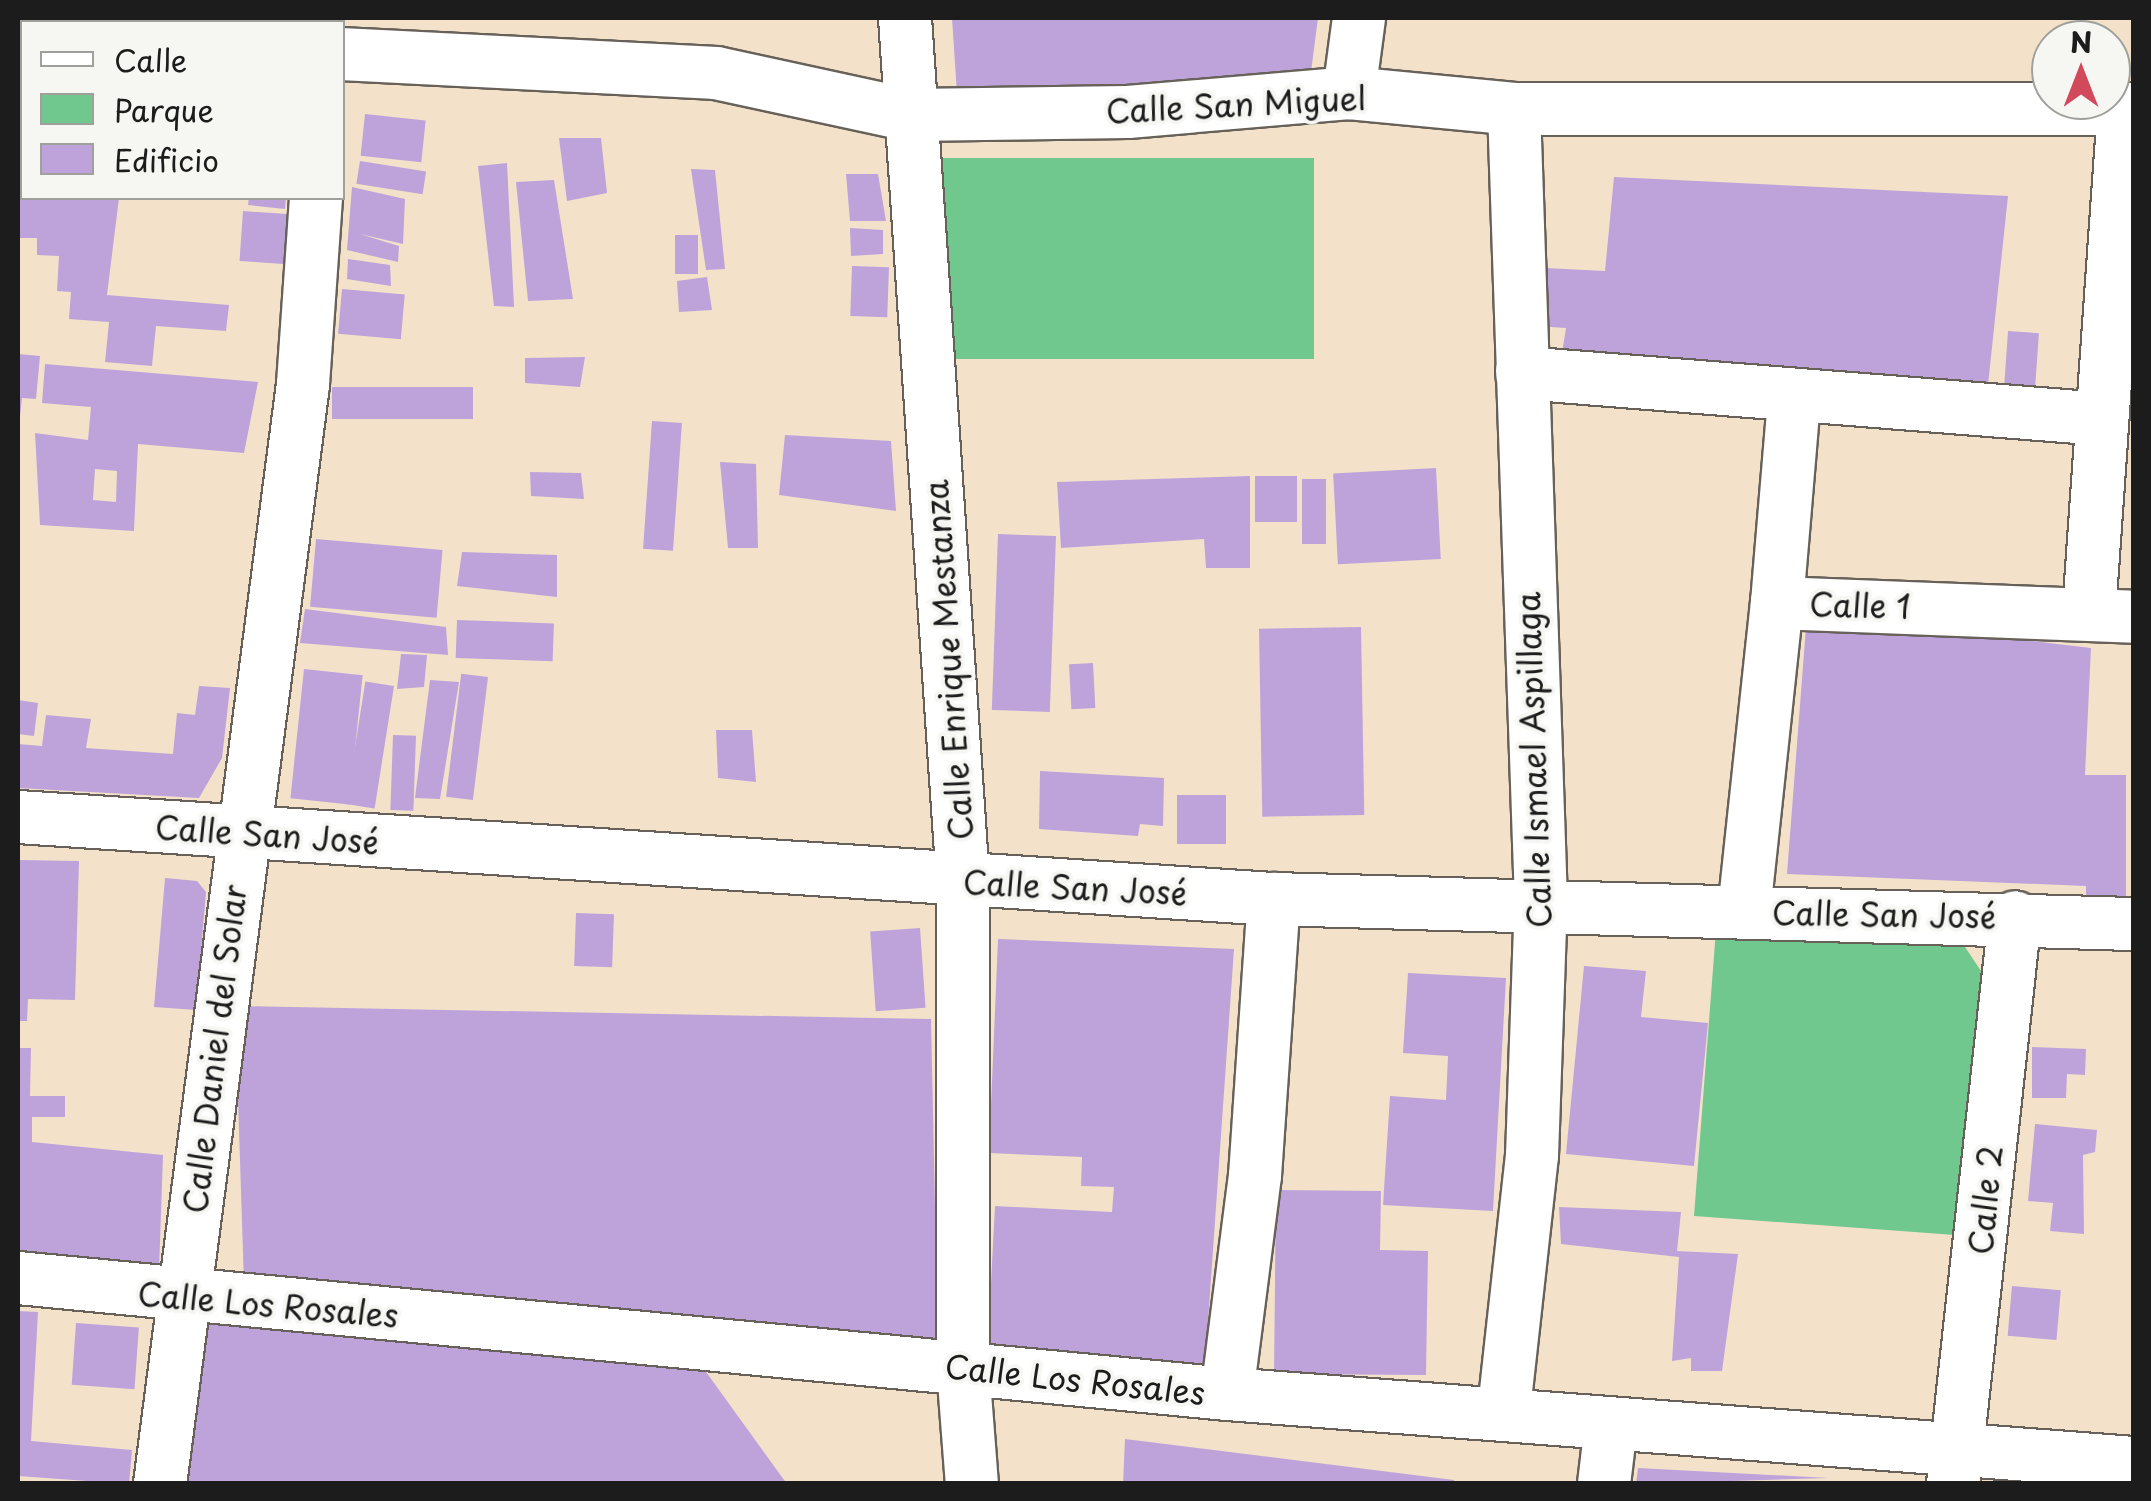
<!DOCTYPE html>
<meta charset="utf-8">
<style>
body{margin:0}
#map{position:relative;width:2151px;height:1501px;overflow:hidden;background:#f3e2c9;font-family:"Playpen Sans",sans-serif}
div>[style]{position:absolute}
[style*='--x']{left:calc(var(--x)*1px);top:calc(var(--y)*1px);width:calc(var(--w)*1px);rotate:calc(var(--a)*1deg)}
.green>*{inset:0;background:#70c88f;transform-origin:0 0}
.building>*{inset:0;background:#bea3db;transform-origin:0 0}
.roads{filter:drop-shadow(2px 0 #676159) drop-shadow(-2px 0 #676159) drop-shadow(0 2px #676159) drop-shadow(0 -2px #676159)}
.minor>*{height:52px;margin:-26px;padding:0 26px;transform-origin:26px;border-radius:26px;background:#fff}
span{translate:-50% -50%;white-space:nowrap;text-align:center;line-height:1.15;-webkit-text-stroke:8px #f6f6f2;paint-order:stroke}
.street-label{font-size:32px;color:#1c1c1c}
.frame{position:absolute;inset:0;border:20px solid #1c1c1c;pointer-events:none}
.legend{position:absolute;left:20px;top:20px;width:325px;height:180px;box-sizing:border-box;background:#f6f6f2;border:2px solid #9f9f9c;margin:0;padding:12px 18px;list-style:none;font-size:30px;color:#1c1c1c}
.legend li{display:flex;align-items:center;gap:20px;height:50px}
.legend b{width:50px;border:2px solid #9f9f9c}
.north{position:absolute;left:2031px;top:20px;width:100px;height:100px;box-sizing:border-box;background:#f6f6f2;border:2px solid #9f9f9c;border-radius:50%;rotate:0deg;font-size:28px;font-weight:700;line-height:40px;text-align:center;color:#1c1c1c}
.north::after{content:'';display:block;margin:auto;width:35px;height:45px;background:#d1495b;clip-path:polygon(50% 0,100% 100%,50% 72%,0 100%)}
</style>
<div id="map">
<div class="green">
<i style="left:1314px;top:158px;width:201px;height:383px;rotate:90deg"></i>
<i style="clip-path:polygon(1716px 930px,1965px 947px,1981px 971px,1955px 1235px,1694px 1216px)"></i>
</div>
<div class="building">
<i style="clip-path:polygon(952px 18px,1318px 18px,1308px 95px,958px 109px)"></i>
<i style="left:365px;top:114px;width:61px;height:42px;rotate:6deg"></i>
<i style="clip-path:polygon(18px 133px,22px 198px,119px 198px,107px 295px,229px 305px,226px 331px,156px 326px,152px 366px,105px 362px,109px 322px,69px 319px,71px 292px,57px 291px,59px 256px,37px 255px,37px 238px,18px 238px)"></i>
<i style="clip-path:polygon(559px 138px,601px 138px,607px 193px,567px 201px)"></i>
<i style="left:360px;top:161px;width:67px;height:23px;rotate:9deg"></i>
<i style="clip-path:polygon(507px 163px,514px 307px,494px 306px,478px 166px)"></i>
<i style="clip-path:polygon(691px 169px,715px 170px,725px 269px,706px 270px)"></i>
<i style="clip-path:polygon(846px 174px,878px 174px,886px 221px,850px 221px)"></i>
<i style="clip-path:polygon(1614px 177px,2008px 196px,1988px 385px,1560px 366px,1566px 328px,1535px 326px,1546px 268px,1605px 271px)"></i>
<i style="clip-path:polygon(554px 180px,573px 299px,528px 301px,516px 182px)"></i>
<i style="clip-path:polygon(352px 187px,405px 199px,403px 244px,360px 234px,399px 246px,398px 262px,347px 250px)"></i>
<i style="clip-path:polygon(249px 198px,286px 198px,285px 209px,248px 205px)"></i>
<i style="left:243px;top:211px;width:48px;height:50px;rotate:4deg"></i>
<i style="clip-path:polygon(850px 228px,883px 230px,883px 254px,851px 256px)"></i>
<i style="left:675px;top:235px;width:23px;height:39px"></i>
<i style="clip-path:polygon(348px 259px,390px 265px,391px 286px,347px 279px)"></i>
<i style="left:852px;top:266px;width:37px;height:50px;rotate:2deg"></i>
<i style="clip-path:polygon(707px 277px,712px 310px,679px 312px,677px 281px)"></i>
<i style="left:342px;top:289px;width:63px;height:45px;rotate:5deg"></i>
<i style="left:2008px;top:331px;width:31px;height:59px;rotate:4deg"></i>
<i style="clip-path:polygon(18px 354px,40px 356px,36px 399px,22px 398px,20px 417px)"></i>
<i style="clip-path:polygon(585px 357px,580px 387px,525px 383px,525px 358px)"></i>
<i style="clip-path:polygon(evenodd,45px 364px,258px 382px,244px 453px,138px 444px,134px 531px,40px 525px,35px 433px,88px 440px,91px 407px,42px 403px,45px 364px,95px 469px,117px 471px,116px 502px,93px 500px,95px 469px)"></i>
<i style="left:332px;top:387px;width:141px;height:32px"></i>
<i style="left:652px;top:421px;width:30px;height:128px;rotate:4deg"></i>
<i style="clip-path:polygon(785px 435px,891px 441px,896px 511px,779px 495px)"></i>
<i style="clip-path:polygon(720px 462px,756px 464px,758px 548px,728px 548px)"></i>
<i style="left:1436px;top:468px;width:91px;height:103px;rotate:87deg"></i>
<i style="clip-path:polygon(530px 472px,581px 473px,584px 499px,531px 496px)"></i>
<i style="clip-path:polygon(1250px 476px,1250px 568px,1206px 568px,1204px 539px,1061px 548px,1057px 482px)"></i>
<i style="left:1297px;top:476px;width:46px;height:42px;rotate:90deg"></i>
<i style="left:1326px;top:479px;width:65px;height:24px;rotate:90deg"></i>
<i style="left:998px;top:534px;width:58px;height:176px;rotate:2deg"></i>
<i style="left:316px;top:539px;width:127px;height:68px;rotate:5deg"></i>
<i style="clip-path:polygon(462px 552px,557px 555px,557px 597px,457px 586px)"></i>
<i style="clip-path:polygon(305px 609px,446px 627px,448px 655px,300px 643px)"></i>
<i style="clip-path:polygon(1807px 614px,2091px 648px,2085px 775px,2126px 775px,2126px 911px,2086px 911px,2086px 886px,1787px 874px)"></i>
<i style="left:457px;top:620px;width:97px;height:38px;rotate:2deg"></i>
<i style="left:1361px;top:627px;width:188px;height:102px;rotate:89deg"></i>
<i style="clip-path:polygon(401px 654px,427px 655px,424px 687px,397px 689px)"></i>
<i style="left:1093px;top:663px;width:45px;height:24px;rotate:87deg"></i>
<i style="left:304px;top:669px;width:59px;height:130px;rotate:6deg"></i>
<i style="left:488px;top:677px;width:124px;height:27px;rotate:97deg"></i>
<i style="clip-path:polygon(430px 680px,459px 682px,440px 799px,415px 798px)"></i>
<i style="clip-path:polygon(199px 686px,230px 688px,222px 758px,199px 798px,18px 788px,18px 744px,42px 746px,46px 715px,91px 719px,86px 748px,173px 754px,177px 713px,195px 715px)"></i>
<i style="left:394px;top:686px;width:124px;height:29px;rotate:99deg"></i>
<i style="clip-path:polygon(18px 700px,38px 703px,34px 736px,18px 734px)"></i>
<i style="clip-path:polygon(716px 730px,752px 730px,756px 782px,718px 778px)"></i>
<i style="left:393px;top:735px;width:23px;height:75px;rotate:2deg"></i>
<i style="clip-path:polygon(1040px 771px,1164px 778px,1163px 826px,1140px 824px,1138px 836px,1039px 829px)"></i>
<i style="left:1177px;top:795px;width:49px;height:49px"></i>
<i style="clip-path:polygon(18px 860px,79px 861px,75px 1000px,28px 999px,27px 1021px,18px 1021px)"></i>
<i style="clip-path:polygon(165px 878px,197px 881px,206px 892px,196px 1010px,154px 1007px)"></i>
<i style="left:576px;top:913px;width:38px;height:53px;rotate:2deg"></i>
<i style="left:920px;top:928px;width:80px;height:50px;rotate:86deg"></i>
<i style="clip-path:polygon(998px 939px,1234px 949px,1204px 1379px,987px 1360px,995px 1206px,1112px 1212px,1114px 1187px,1081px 1186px,1082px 1157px,989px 1153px)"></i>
<i style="clip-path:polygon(1584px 966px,1646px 971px,1641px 1017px,1708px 1023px,1694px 1166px,1566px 1154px)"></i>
<i style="clip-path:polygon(1408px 973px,1506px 978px,1493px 1211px,1383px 1205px,1390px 1096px,1446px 1100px,1448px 1056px,1403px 1053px)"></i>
<i style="clip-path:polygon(235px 1006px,931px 1019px,938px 1345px,244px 1284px)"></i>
<i style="clip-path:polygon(2032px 1047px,2086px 1049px,2085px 1075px,2067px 1074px,2066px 1098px,2032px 1098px)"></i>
<i style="clip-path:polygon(18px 1048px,31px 1048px,30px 1096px,65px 1096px,65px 1117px,32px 1117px,32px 1142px,163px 1155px,159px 1271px,18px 1257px)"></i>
<i style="clip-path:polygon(2035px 1124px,2097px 1130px,2095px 1152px,2083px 1155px,2084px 1234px,2050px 1231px,2053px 1203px,2028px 1201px)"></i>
<i style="clip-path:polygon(1276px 1190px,1381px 1191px,1380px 1250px,1428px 1251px,1426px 1375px,1274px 1374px)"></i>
<i style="clip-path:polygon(1559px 1207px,1681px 1212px,1677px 1251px,1738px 1254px,1722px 1371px,1691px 1371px,1691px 1358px,1672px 1361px,1679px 1257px,1561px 1244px)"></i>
<i style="left:2012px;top:1286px;width:49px;height:50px;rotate:5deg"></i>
<i style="clip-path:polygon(18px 1311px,38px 1312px,31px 1441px,132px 1450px,129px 1484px,18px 1476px)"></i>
<i style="clip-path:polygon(195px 1311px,696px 1358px,787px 1484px,182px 1484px)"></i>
<i style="left:76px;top:1323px;width:63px;height:62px;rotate:4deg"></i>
<i style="clip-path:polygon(1125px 1439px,1454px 1480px,1454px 1484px,1123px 1484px)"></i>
<i style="clip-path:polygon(1638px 1468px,1829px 1478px,1636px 1484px)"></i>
</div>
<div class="roads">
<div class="minor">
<i style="--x:127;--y:18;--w:28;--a:8"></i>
<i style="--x:905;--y:18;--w:865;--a:86.16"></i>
<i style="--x:963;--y:881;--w:487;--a:90"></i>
<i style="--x:963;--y:1368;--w:116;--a:85.6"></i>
<i style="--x:342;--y:54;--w:374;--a:2.9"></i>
<i style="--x:716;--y:73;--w:199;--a:12.2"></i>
<i style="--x:911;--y:115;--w:217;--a:-0.8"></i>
<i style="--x:1128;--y:112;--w:222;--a:-4.9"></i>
<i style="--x:1349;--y:93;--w:166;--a:5.5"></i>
<i style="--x:1514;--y:109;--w:620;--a:0"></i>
<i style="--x:1349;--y:93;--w:76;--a:-82.4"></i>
<i style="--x:1522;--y:373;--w:582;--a:4.53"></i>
<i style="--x:1777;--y:603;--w:203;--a:-85.2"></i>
<i style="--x:2089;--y:612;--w:503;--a:-86.01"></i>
<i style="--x:18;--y:817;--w:1259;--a:3.74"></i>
<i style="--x:1274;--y:899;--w:860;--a:1.67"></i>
<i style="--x:1744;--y:911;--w:310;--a:-83.9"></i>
<i style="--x:1777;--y:603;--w:357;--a:2.2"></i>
<i style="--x:18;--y:1278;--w:1215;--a:5.48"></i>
<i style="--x:1227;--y:1394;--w:910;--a:4.35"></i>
<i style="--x:1227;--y:1394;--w:220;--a:-82.7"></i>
<i style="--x:1255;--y:1176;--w:278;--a:-86.1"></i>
<i style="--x:1504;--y:1409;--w:255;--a:-83.7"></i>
<i style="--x:1532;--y:1156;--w:254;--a:-88"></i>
<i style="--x:1541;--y:902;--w:793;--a:-91.95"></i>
<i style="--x:160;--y:1484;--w:1109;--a:-82.59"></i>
<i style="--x:303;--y:384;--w:186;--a:-86"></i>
<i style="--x:1604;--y:1484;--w:59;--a:-83.2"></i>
<i style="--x:1953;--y:1484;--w:570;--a:-83.76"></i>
</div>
</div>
<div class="street-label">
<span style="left:1236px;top:104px;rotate:-3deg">Calle San Miguel</span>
<span style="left:1860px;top:605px;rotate:2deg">Calle 1</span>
<span style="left:948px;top:660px;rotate:-94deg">Calle Enrique Mestanza</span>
<span style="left:1533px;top:760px;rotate:-92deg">Calle Ismael Aspillaga</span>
<span style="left:267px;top:834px;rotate:4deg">Calle San José</span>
<span style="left:1075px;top:887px;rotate:3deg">Calle San José</span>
<span style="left:1884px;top:914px;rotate:1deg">Calle San José</span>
<span style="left:214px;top:1049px;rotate:-83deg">Calle Daniel del Solar</span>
<span style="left:1985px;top:1200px;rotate:-84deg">Calle 2</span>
<span style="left:268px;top:1304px;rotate:5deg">Calle Los Rosales</span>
<span style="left:1075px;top:1379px;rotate:6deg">Calle Los Rosales</span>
</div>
<div class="frame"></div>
<ul class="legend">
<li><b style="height:12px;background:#fff"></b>Calle</li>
<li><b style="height:28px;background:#70c88f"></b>Parque</li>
<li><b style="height:28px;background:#bea3db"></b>Edificio</li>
</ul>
<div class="north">N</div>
</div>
